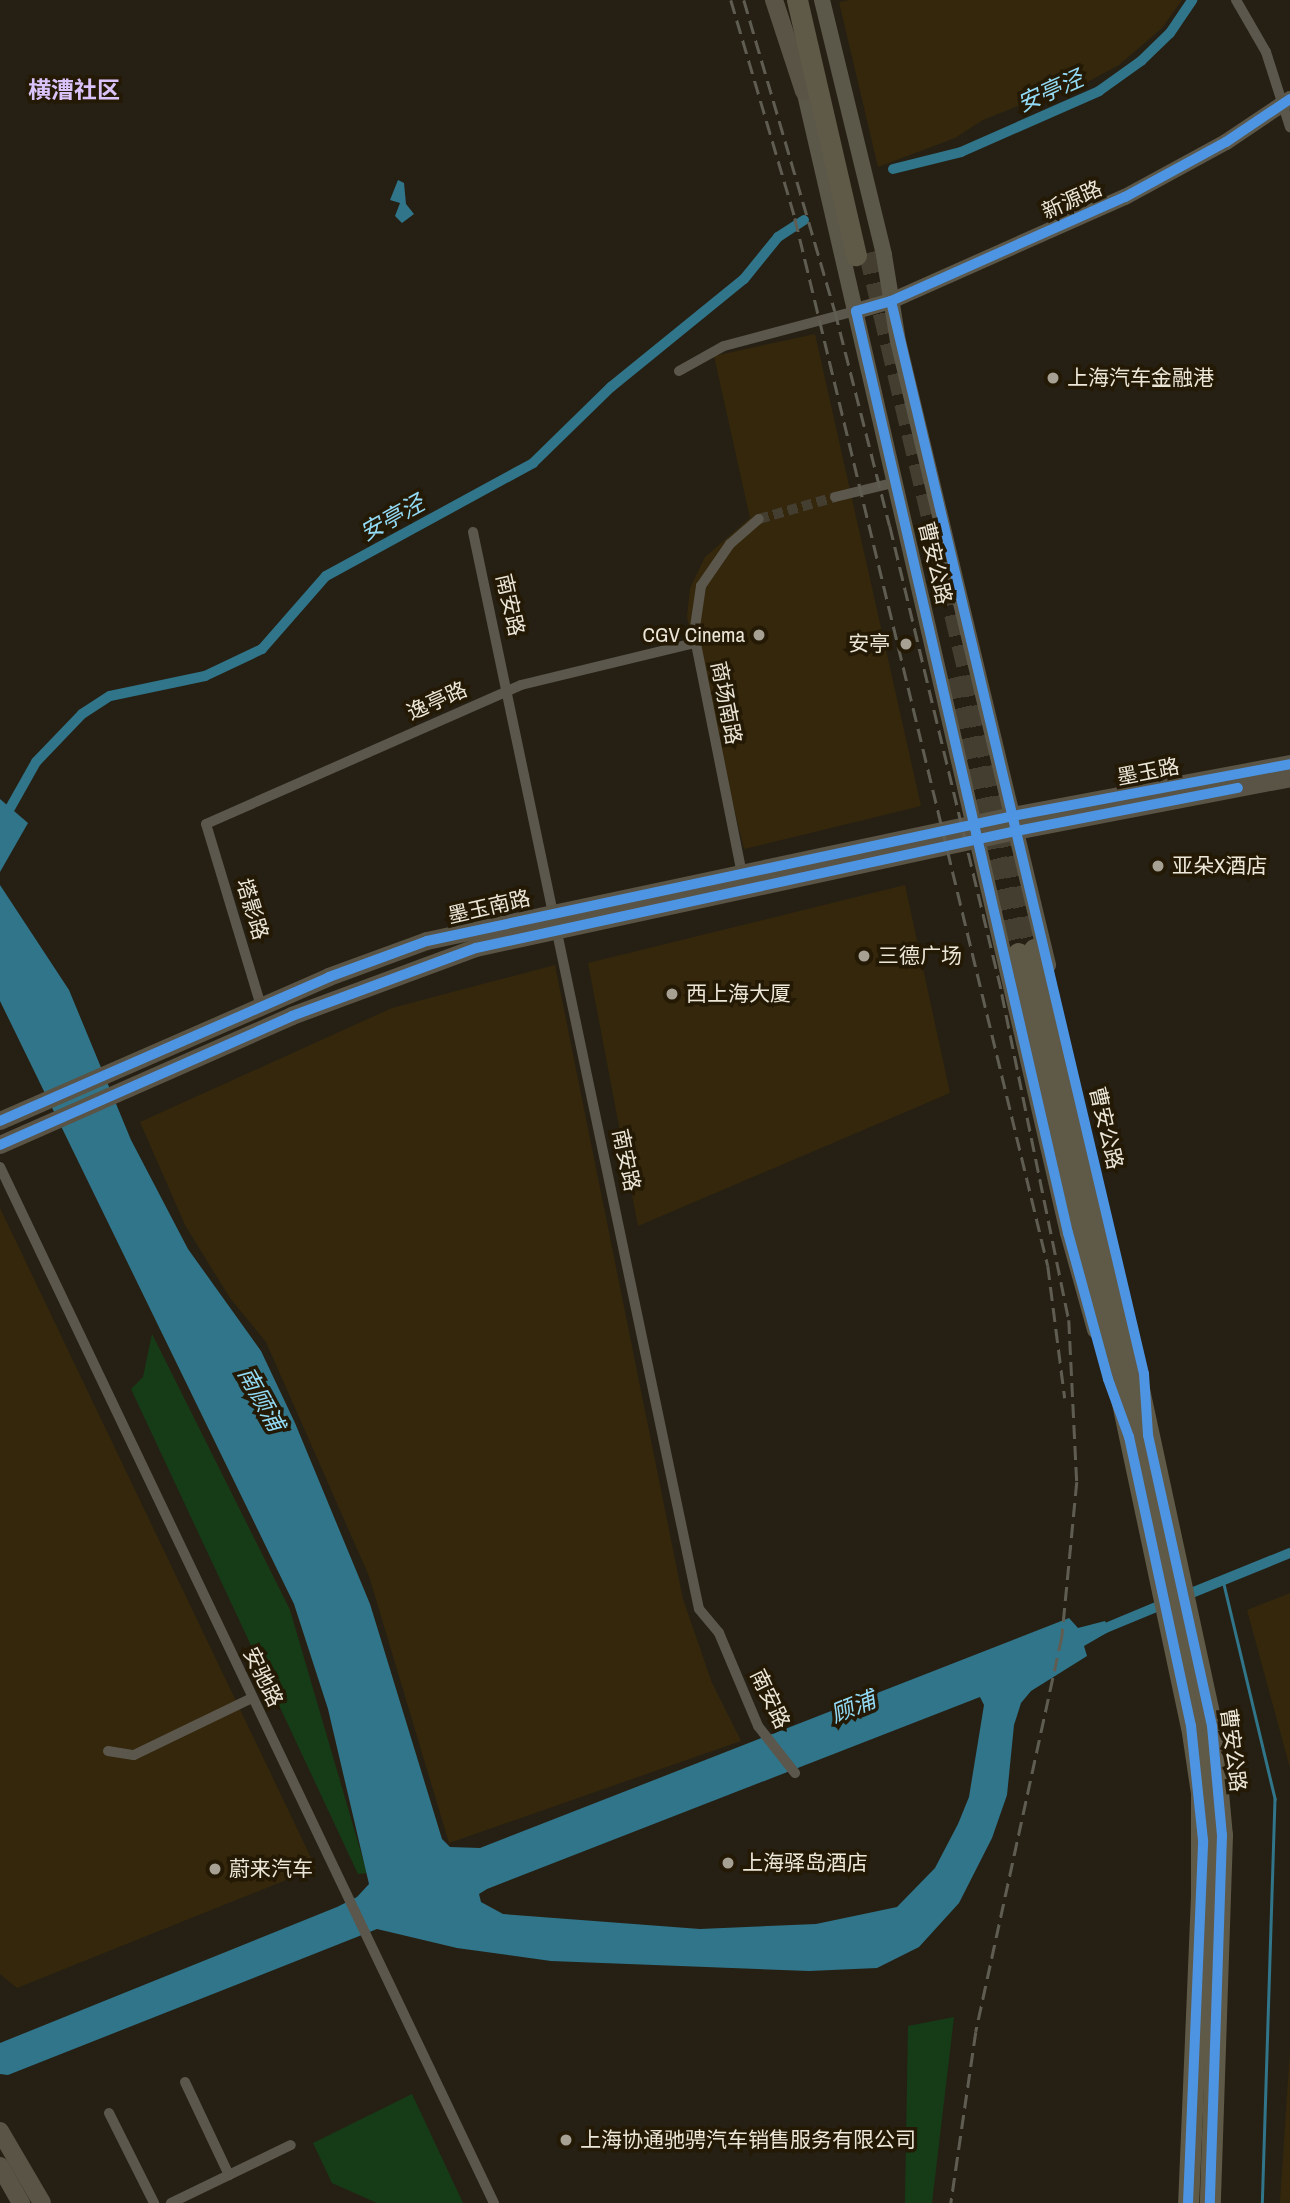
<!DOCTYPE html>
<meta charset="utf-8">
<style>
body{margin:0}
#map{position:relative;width:1290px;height:2203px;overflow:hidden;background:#262014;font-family:"Archivo Narrow","Noto Sans SC",sans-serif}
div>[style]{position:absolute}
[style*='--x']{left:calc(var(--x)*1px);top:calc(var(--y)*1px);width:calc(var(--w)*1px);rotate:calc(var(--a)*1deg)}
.built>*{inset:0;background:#34270c}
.green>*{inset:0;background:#153c17}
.water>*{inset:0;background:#30758a}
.stream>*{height:2.5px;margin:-1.25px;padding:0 1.25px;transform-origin:1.25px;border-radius:1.25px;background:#30758a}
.canal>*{height:10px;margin:-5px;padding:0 5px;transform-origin:5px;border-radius:5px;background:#30758a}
.street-tunnel>*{height:10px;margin-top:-5px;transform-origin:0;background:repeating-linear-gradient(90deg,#443e31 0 10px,transparent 0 15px)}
.highway-tunnel>*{height:21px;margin-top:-10.5px;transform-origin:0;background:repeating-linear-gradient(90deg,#443e31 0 21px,transparent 0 31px)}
.street>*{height:10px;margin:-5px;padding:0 5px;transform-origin:5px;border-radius:5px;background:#5b574c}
.secondary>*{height:16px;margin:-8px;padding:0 8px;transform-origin:8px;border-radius:8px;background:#5b5749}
.primary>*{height:18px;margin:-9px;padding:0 9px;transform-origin:9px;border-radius:9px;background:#595445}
.highway>*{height:21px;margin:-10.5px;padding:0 10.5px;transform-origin:10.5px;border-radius:10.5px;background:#5f5948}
.rail>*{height:2.5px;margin-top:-1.25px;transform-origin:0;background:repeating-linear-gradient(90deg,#5f5c52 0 14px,transparent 0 21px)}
.cycleway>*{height:10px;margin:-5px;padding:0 5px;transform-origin:5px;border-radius:5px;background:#4d94e3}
.dots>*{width:19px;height:19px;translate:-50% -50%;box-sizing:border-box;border:4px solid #231904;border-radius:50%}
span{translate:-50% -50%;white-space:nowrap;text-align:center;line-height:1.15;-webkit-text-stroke:7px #231904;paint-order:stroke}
.street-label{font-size:21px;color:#ece6d8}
.poi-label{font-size:21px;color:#ece6d8}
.left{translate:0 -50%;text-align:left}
.right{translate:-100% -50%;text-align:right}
.neighbourhood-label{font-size:23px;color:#dac3fb;font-weight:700}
.water-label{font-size:23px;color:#92daf5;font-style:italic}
</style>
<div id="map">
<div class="built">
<i style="clip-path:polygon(850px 0,1182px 0,1162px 28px,1119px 65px,1078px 87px,1028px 102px,983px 120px,955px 138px,878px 167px,839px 2px)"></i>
<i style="clip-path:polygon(815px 334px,921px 806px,744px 849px,687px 617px,690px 588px,705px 557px,750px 518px,714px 356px)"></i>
<i style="clip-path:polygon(905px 885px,950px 1093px,638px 1226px,588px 963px)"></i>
<i style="clip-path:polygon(555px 965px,683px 1599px,712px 1683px,741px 1741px,449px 1843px,369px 1576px,266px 1342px,230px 1298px,185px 1225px,140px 1122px,392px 1008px)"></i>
<i style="clip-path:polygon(0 1208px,316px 1868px,17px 1988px,0 1974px)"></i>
<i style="clip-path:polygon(1290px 1593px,1290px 1768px,1247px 1610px)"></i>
<i style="clip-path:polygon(1290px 2049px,1290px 2203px,1280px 2203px)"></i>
</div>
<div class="green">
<i style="clip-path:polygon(152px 1334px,290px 1610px,367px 1873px,358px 1874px,131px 1389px,143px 1377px)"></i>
<i style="clip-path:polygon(954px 2017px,932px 2203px,905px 2203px,908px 2026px)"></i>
<i style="clip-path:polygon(412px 2094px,463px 2203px,377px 2203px,332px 2183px,313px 2143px)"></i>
</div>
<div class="water">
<i style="clip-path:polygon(398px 180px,404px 183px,406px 204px,414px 214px,402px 223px,395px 216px,400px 203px,390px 200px)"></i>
<i style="clip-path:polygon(0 799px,28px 823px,0 872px)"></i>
<i style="clip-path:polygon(evenodd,0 885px,69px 990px,131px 1140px,188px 1249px,261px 1351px,295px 1423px,370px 1604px,442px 1839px,450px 1847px,480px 1848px,1069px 1618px,1078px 1628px,1105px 1621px,1110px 1631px,1084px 1646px,1087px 1656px,1031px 1691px,1021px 1703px,1014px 1725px,1007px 1795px,992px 1838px,959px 1903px,919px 1947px,877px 1968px,809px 1971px,551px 1961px,457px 1948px,377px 1929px,8px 2075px,0 2074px,0 2043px,337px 1907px,357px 1897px,369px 1884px,328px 1709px,294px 1604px,0 1001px,0 885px,980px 1697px,984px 1705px,969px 1797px,958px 1824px,935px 1868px,897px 1907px,816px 1924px,700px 1929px,503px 1914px,481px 1902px,479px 1894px,487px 1889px,980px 1697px)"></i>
</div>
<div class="stream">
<i style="--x:1223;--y:1580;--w:225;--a:76.6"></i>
<i style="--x:1275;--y:1799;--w:404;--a:91.8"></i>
</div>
<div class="canal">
<i style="--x:893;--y:169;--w:70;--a:-14"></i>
<i style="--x:961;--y:152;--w:151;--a:-23.8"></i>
<i style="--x:1099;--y:91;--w:52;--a:-35.5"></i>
<i style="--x:1141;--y:61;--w:40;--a:-44"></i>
<i style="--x:1170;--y:33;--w:40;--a:-56"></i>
<i style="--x:0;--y:826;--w:73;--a:-60.6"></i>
<i style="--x:36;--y:762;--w:66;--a:-46.2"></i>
<i style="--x:82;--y:714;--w:33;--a:-33"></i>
<i style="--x:110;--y:696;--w:97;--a:-11.9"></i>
<i style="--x:205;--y:676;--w:63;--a:-25.3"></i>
<i style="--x:262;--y:649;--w:97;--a:-48.8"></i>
<i style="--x:326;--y:576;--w:236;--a:-28.6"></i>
<i style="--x:533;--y:463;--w:109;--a:-44.3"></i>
<i style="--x:611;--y:387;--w:171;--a:-39.1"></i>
<i style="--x:744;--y:279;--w:54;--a:-51"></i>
<i style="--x:778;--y:237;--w:31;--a:-33"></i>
<i style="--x:1184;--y:1596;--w:114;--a:-22.1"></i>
<i style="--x:1096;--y:1632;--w:76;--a:-22.5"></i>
</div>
<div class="street-tunnel">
<i style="--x:759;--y:519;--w:79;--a:-16.1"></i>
</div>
<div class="highway-tunnel">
<i style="--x:869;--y:252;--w:716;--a:76.68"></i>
<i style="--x:954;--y:677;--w:283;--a:76.9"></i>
</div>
<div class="street">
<i style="--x:1236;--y:0;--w:60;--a:60"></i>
<i style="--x:1266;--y:52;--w:79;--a:72.3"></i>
<i style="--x:679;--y:371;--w:51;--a:-29.1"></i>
<i style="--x:724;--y:346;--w:137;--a:-14.9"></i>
<i style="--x:835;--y:497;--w:64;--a:-13.6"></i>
<i style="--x:473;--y:532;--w:1100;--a:78.15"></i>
<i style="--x:699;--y:1609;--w:31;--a:50"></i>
<i style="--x:719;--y:1633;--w:101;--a:67.2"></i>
<i style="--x:758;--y:1726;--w:60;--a:51.8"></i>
<i style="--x:742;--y:874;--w:245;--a:-101.3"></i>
<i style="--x:694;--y:634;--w:49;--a:-81.7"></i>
<i style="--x:701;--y:586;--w:51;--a:-55.4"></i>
<i style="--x:730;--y:544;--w:38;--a:-41"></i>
<i style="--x:261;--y:1006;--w:190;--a:-106.8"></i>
<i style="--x:206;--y:824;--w:344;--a:-23.8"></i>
<i style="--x:521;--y:685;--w:178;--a:-13.6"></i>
<i style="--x:0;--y:1167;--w:1148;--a:64.51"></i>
<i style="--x:108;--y:1751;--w:26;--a:9"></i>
<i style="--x:134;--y:1755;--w:131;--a:-25.8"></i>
<i style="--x:185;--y:2082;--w:103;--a:64.7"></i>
<i style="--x:109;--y:2113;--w:101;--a:63.4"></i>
<i style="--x:171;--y:2203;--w:133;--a:-25.8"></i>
</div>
<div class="secondary">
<i style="--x:822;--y:0;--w:262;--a:76.3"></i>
<i style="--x:884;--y:255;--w:87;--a:80.8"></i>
<i style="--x:898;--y:341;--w:642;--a:76.48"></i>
<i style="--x:802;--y:81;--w:1182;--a:77"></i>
<i style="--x:1068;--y:1233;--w:101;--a:74.4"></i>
<i style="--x:856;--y:311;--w:36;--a:-16"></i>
<i style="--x:891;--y:301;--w:256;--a:-24"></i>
<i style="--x:1125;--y:197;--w:115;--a:-28.6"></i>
<i style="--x:1226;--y:142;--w:77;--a:-33.9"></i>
</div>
<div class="primary">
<i style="--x:774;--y:0;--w:96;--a:71.8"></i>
<i style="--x:0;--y:1121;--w:359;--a:-23.6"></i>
<i style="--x:329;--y:977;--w:104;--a:-20.2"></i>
<i style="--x:427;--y:941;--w:599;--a:-12.04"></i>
<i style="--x:1013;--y:816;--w:282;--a:-10.6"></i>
<i style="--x:0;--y:1145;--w:319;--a:-23.8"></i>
<i style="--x:292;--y:1016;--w:196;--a:-20.3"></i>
<i style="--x:476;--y:948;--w:553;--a:-12.23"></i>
<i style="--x:1016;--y:831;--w:279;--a:-10.9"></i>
<i style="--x:0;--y:2131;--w:83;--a:59.7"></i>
<i style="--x:0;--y:2166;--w:43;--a:60.4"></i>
</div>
<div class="highway">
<i style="--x:797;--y:0;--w:262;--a:77"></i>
<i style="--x:1034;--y:949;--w:443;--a:76.6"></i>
<i style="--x:1137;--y:1380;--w:354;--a:77.8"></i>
<i style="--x:1212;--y:1726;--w:109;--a:84.8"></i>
<i style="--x:1222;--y:1835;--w:368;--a:91.9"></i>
<i style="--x:1018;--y:953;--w:442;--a:76.9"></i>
<i style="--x:1118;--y:1384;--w:350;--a:78"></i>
<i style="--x:1191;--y:1726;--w:68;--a:81.5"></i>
<i style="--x:1201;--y:1793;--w:103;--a:90"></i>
<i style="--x:1201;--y:1896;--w:307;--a:92.4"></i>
</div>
<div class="rail">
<i style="--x:731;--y:0;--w:227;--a:73.6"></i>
<i style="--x:795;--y:218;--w:1078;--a:76.43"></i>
<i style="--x:1048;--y:1266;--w:133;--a:82.7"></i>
<i style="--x:744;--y:0;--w:324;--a:73.7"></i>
<i style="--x:835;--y:311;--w:222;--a:75.7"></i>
<i style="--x:890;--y:526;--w:481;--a:76.5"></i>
<i style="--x:1002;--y:994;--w:333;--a:78.4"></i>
<i style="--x:1069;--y:1320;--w:162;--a:87.2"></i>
<i style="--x:1077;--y:1482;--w:156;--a:95.5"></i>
<i style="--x:1062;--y:1637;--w:404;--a:102.3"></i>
<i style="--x:976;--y:2032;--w:173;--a:98.3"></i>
</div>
<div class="cycleway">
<i style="--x:891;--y:301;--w:1102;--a:76.73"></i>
<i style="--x:1144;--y:1374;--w:61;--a:86.2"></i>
<i style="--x:1148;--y:1435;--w:298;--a:77.6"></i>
<i style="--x:1212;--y:1726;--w:109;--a:84.8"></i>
<i style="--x:1222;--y:1835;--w:368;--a:91.9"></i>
<i style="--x:0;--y:1121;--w:359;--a:-23.6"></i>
<i style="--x:329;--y:977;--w:104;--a:-20.2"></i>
<i style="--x:427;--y:941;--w:599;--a:-12.04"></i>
<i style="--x:1013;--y:816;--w:282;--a:-10.6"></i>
<i style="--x:0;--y:1145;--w:319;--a:-23.8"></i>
<i style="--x:292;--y:1016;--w:196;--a:-20.3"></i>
<i style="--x:476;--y:948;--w:553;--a:-12.23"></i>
<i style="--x:1016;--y:831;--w:226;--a:-11"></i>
<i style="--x:1188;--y:2203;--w:363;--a:-87.6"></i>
<i style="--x:1203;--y:1840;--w:115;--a:-96"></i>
<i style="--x:1191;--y:1726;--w:296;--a:-102.1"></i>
<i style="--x:1129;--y:1437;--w:62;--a:-109.9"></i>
<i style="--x:1108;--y:1379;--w:151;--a:-105.3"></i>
<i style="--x:1068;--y:1233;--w:946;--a:-102.95"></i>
<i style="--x:856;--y:311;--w:36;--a:-16"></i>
<i style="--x:891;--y:301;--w:256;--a:-24"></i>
<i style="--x:1125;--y:197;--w:115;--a:-28.6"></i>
<i style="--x:1226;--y:142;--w:77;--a:-33.9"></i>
</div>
<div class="dots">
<i style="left:1053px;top:378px;background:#a7a193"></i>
<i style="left:759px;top:635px;background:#a7a193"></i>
<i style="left:906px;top:644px;background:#a7a193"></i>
<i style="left:1158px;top:866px;background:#a7a193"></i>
<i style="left:864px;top:956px;background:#a7a193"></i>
<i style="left:672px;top:994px;background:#a7a193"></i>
<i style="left:728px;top:1863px;background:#a7a193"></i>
<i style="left:215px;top:1869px;background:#a7a193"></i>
<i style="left:566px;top:2140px;background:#a7a193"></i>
</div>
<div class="street-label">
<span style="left:1072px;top:200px;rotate:-24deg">新源路</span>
<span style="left:935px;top:563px;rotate:77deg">曹安公路</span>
<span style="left:510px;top:605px;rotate:77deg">南安路</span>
<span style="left:437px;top:701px;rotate:-24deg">逸亭路</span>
<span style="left:726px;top:703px;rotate:79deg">商场南路</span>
<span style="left:1148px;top:772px;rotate:-11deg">墨玉路</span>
<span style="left:489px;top:907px;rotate:-13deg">墨玉南路</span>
<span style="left:252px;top:909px;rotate:73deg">塔影路</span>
<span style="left:1106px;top:1128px;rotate:77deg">曹安公路</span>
<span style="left:626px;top:1160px;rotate:78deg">南安路</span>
<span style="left:263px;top:1677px;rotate:64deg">安驰路</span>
<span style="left:770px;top:1699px;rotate:64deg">南安路</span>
<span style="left:1233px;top:1750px;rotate:83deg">曹安公路</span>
</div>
<div class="poi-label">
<span class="left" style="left:1067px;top:378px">上海汽车金融港</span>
<span class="right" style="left:745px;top:635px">CGV Cinema</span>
<span class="right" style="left:890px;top:644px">安亭</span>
<span class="left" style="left:1172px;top:866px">亚朵X酒店</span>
<span class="left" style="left:878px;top:956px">三德广场</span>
<span class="left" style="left:686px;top:994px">西上海大厦</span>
<span class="left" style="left:742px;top:1863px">上海驿岛酒店</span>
<span class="left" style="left:229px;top:1869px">蔚来汽车</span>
<span class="left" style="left:580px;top:2140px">上海协通驰骋汽车销售服务有限公司</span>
</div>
<div class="neighbourhood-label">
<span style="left:74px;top:90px">横漕社区</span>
</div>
<div class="water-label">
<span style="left:1050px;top:91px;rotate:-24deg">安亭泾</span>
<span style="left:392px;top:518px;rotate:-29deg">安亭泾</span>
<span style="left:261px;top:1399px;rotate:61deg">南顾浦</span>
<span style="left:853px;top:1707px;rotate:-22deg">顾浦</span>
</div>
</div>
